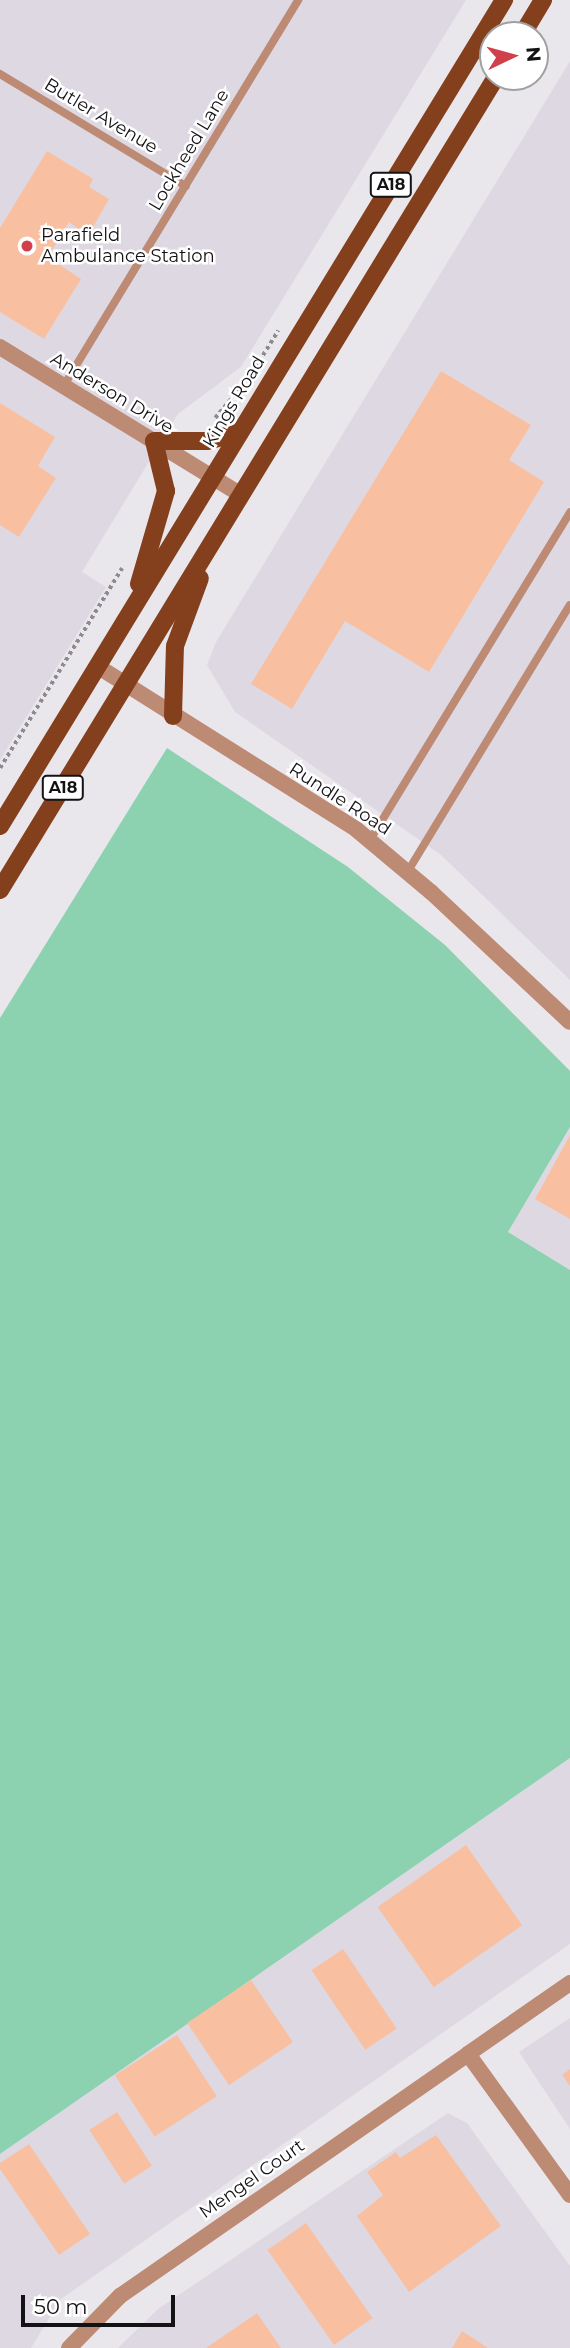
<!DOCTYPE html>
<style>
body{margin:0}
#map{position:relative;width:570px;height:2348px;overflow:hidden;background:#eae7ec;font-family:Montserrat,sans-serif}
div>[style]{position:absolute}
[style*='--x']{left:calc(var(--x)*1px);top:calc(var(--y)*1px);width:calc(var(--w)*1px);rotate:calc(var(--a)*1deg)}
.built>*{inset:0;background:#ded8e3}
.green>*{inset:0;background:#8cd2b0}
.building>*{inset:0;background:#f8c0a1;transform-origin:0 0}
.path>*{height:3.5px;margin-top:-1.75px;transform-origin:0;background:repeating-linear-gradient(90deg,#8d8b8f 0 3.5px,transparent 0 7px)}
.lane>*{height:8px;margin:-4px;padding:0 4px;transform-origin:4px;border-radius:4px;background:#bd8a74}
.street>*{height:16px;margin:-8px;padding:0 8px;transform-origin:8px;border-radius:8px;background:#bd8a74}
.primary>*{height:18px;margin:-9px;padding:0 9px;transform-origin:9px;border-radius:9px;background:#843f1d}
.dots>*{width:19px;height:19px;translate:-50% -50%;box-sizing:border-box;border:4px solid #fff;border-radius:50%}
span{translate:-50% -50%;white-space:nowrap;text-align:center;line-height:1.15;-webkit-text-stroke:5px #fff;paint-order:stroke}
.shield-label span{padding:2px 5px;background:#fff;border:2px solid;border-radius:5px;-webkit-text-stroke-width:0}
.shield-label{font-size:16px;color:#131214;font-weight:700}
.street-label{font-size:18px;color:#131214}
.poi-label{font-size:18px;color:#131214}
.left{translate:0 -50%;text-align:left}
.north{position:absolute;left:479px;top:21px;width:70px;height:70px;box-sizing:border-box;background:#fff;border:2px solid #a1a0a1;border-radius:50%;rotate:85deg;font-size:19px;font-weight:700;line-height:28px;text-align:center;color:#131214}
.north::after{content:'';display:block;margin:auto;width:24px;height:32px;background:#d0404a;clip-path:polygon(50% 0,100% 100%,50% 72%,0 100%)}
.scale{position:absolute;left:21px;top:2295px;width:154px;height:32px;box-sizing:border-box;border:4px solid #131214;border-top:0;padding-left:9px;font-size:21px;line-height:24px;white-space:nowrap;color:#131214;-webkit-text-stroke:5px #fff;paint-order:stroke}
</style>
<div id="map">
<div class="built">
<i style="clip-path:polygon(0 0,466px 0,241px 367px,178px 414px,82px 572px,106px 587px,0 760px)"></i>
<i style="clip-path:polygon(570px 61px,570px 980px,441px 855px,235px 712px,207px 665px,216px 642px)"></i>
<i style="clip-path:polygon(570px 1127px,570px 1270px,508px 1232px)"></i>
<i style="clip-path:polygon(570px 1758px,570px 1944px,61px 2299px,31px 2348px,0 2348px,0 2154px)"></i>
<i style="clip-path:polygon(570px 2018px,570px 2129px,519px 2052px)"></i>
<i style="clip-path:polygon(448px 2113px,467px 2123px,570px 2266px,570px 2348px,118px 2348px,158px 2309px)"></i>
</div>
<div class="green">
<i style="clip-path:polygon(167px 748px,348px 867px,445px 945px,570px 1071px,570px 1127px,508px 1232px,570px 1270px,570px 1758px,0 2154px,0 1018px)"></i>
</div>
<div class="building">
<i style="clip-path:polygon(47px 151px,93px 179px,89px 187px,109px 199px,88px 236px,69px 222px,48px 257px,81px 279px,44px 339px,0 312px,0 228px)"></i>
<i style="clip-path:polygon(441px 371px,531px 425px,509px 460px,544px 482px,429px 672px,345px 621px,292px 709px,251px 684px)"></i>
<i style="clip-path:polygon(0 403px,55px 437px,38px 466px,56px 478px,19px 537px,0 525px)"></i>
<i style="clip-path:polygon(570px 1135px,570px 1219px,535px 1199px)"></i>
<i style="left:466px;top:1845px;width:98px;height:108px;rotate:55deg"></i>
<i style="left:343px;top:1949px;width:96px;height:38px;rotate:56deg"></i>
<i style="left:251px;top:1980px;width:75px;height:77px;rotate:56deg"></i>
<i style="left:177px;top:2035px;width:73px;height:74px;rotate:57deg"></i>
<i style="clip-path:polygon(570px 2069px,570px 2086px,562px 2075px)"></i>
<i style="left:117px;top:2112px;width:64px;height:33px;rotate:57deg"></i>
<i style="clip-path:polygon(436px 2135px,501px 2226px,409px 2292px,357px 2216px,383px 2195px,367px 2172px,396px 2152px,400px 2158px)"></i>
<i style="clip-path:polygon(29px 2144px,90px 2234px,59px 2255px,0 2169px,0 2163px)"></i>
<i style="left:306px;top:2223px;width:116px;height:47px;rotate:55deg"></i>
<i style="clip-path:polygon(257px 2313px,281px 2348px,206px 2348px)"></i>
<i style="clip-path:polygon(462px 2331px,488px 2348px,452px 2348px)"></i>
</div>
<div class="path">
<i style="--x:215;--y:418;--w:51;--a:-49.8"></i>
<i style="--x:248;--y:379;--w:57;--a:-58"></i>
<i style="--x:0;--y:768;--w:234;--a:-58.6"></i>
</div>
<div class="lane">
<i style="--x:0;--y:74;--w:217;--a:31.1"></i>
<i style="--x:63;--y:387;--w:453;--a:-58.7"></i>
<i style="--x:370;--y:840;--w:384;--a:-58.6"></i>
<i style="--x:408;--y:871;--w:311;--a:-58.7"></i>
</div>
<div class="street">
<i style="--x:0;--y:347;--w:281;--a:31.5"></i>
<i style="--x:97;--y:666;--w:307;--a:32.2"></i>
<i style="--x:357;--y:830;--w:97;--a:40"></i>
<i style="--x:431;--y:892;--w:190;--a:43.1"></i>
<i style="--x:570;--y:1983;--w:124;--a:145.2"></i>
<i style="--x:468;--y:2054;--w:174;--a:54.1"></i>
<i style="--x:69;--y:2348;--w:73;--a:-45.6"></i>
<i style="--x:120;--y:2296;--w:424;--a:-34.8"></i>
</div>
<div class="primary">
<i style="--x:522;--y:35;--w:41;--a:-59"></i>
<i style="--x:139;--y:584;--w:97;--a:-73.8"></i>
<i style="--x:166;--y:491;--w:51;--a:-103.5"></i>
<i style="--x:154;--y:441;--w:53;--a:0"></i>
<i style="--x:207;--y:441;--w:34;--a:-15"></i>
<i style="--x:173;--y:716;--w:70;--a:-88.4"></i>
<i style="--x:175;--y:646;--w:72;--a:-69.8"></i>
<i style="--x:0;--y:826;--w:968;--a:-58.61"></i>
<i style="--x:0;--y:890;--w:952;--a:-58.61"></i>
</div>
<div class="dots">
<i style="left:27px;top:246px;background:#d0404a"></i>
</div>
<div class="shield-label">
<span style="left:391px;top:185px">A18</span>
<span style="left:63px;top:788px">A18</span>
</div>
<div class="street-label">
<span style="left:101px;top:116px;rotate:31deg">Butler Avenue</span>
<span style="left:189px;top:150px;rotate:-59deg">Lockheed Lane</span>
<span style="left:112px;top:393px;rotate:31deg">Anderson Drive</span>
<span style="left:234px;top:402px;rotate:-59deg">Kings Road</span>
<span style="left:340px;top:799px;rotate:33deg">Rundle Road</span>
<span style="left:252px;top:2179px;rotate:-35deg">Mengel Court</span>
</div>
<div class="poi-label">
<span class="left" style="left:41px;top:246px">Parafield<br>Ambulance Station</span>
</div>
<div class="north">N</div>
<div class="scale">50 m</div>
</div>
